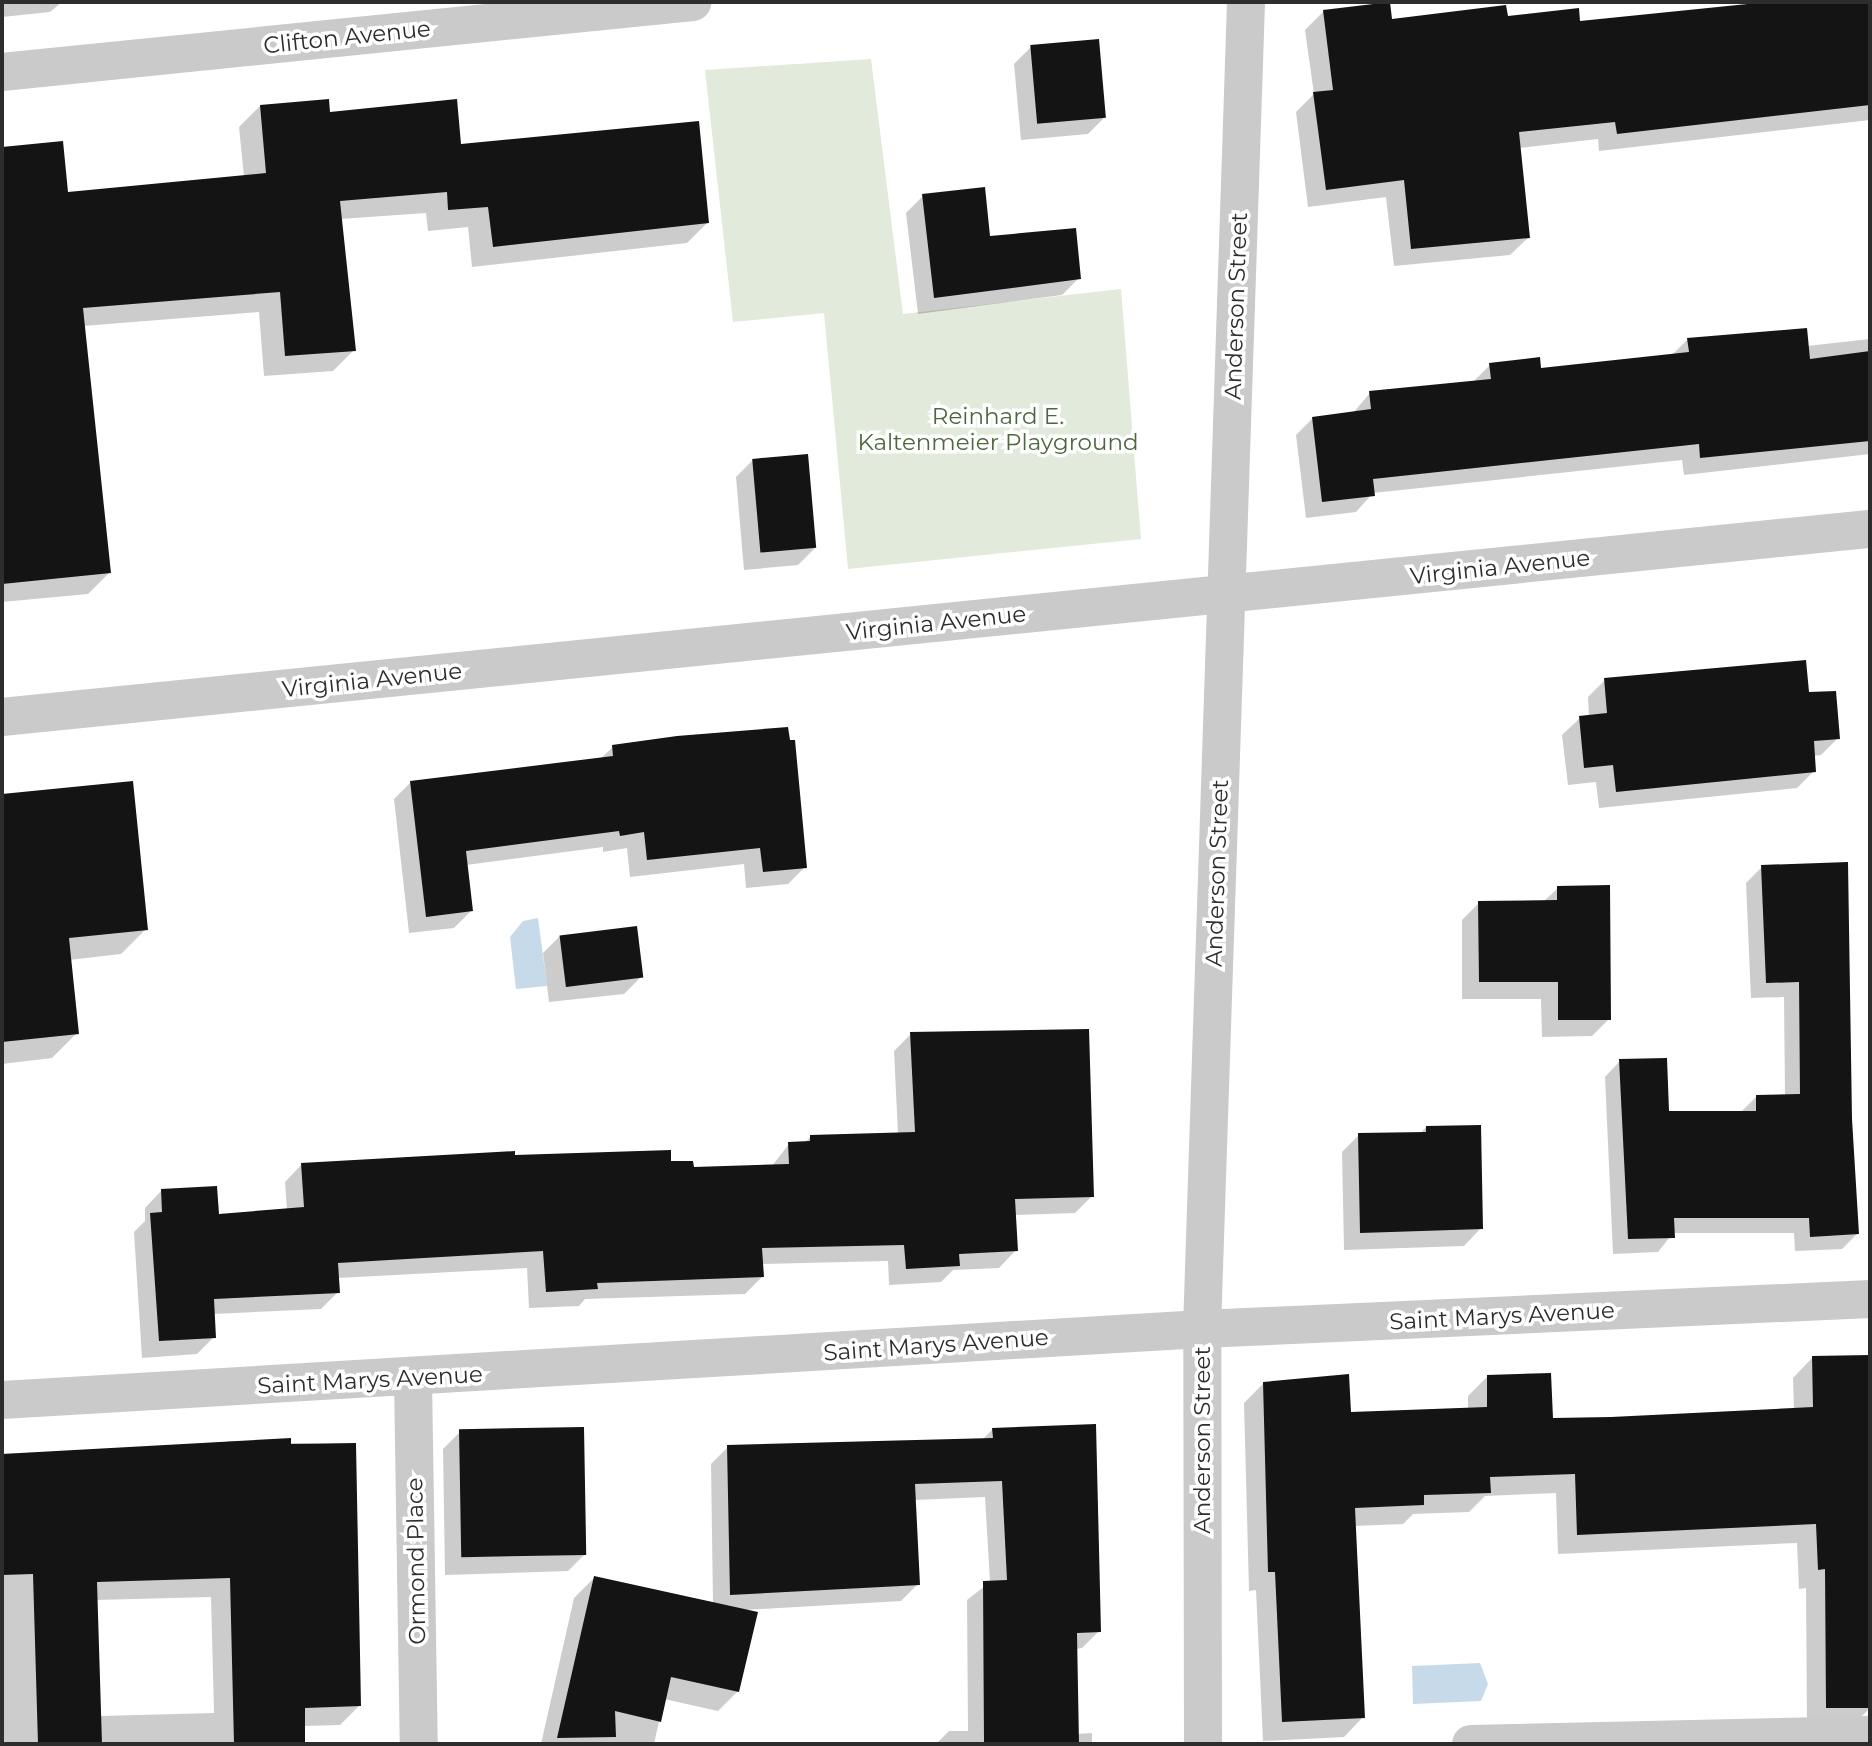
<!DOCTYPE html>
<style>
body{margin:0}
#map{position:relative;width:1872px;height:1746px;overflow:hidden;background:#fff;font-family:Montserrat,sans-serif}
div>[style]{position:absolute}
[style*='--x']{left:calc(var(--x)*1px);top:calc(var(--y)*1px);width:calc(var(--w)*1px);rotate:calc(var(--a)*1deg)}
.green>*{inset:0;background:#e2ebdb}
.water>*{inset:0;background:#c7daea}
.shadow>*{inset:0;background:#0003}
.building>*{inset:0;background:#141414;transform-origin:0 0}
.street>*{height:38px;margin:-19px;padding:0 19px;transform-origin:19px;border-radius:19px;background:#cacaca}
span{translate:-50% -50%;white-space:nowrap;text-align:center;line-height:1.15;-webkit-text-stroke:7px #fff;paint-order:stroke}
.street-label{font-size:23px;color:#2d2d2d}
.park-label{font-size:23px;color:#4d683c}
.frame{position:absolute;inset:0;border:4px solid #2d2d2d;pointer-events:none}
</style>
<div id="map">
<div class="green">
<i style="clip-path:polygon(871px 59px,903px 314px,1121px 289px,1141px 539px,848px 569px,824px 313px,733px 322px,705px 70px)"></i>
</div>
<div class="water">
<i style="clip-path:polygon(538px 918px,547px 986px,516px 989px,510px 937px,523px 921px)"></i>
<i style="clip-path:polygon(1480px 1663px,1488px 1684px,1481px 1701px,1413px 1704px,1412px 1666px)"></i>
</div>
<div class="shadow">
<i style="clip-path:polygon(2px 2px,62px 2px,50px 12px,2px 17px)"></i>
<i style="clip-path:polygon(1775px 2px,1870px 2px,1870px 120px,1599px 151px,1598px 139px,1519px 148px,1529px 237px,1510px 255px,1394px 266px,1386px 197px,1308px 207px,1296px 112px,1314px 94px,1305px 30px,1324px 11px,1390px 21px,1506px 18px,1579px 23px)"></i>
<i style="clip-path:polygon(1031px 47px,1105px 117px,1088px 134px,1021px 140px,1014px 64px)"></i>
<i style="clip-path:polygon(260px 106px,328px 113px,460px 146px,708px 222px,687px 243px,472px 267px,468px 227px,428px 231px,426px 213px,340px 219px,354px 350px,333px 371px,264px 376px,259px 312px,83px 326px,109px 573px,88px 594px,2px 602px,2px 149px,61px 143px,66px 194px,244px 177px,239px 127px)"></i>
<i style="clip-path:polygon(923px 196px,989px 238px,1079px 278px,1062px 295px,918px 314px,906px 213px)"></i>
<i style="clip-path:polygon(1688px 339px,1807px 346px,1870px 339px,1870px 454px,1684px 475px,1682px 460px,1373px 493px,1356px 512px,1306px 518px,1296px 435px,1313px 418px,1353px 413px,1370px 393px,1472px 383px,1490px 365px,1540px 370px,1671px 356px)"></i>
<i style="clip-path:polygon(753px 460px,815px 548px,798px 565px,744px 570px,736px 477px)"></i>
<i style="clip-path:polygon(1605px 680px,1807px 694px,1838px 738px,1821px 755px,1813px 756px,1814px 771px,1797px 788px,1599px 808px,1596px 782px,1568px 785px,1562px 735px,1580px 718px,1589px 717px,1588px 697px)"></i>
<i style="clip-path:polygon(787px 729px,805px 867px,788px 884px,746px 888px,744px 864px,630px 877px,627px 848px,603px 852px,603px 847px,466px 865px,471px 911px,454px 928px,409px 933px,394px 799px,411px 782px,600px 759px,613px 747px)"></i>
<i style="clip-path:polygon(131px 783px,146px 929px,121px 954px,69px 960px,77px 1033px,52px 1058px,2px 1064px,2px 796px)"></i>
<i style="clip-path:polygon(1762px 867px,1850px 1119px,1858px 1233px,1842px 1249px,1795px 1251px,1794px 1233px,1673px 1233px,1658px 1252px,1613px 1254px,1605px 1077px,1620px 1061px,1667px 1112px,1740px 1113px,1757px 1096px,1785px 1096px,1784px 997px,1751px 998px,1746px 883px)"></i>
<i style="clip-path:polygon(1558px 888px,1609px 1019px,1592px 1036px,1542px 1037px,1541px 999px,1462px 999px,1462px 920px,1479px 903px,1543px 902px)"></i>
<i style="clip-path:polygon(560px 936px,641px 977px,624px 994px,549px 1002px,543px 953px)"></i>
<i style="clip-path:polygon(911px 1034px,1092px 1196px,1075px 1213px,1014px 1215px,1016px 1250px,999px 1268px,953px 1270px,941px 1282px,889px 1285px,888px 1261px,761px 1264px,762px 1277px,745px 1294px,585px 1299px,579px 1306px,529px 1308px,527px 1268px,338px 1278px,338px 1292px,321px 1309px,213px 1314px,214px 1337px,197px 1354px,142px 1358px,134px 1232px,145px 1221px,145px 1208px,162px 1190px,217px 1216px,287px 1210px,285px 1182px,302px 1164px,513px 1157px,670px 1163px,692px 1169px,772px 1166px,789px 1144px,805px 1143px,810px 1137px,898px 1134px,894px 1051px)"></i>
<i style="clip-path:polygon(1426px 1127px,1481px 1228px,1464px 1246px,1344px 1250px,1342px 1152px,1359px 1135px,1420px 1134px)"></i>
<i style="clip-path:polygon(2px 1289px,4px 1328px,2px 1329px)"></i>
<i style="clip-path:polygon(1869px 1356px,1870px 1708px,1851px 1727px,1807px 1727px,1806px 1588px,1799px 1589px,1797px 1543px,1558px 1554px,1556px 1493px,1485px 1496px,1469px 1512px,1413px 1514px,1403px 1524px,1354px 1526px,1363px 1717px,1344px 1737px,1263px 1741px,1256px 1590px,1249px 1591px,1244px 1403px,1264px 1383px,1349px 1413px,1468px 1409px,1468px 1396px,1488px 1376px,1551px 1419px,1611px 1419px,1794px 1410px,1793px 1378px,1812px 1358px)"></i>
<i style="clip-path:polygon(993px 1429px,1099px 1631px,1082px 1648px,1076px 1649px,1077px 1734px,1092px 1733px,1092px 1744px,936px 1744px,949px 1731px,968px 1731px,967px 1600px,990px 1582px,985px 1497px,914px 1500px,918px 1584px,901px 1601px,744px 1610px,738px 1691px,718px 1711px,664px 1699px,654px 1744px,541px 1744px,574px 1598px,594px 1578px,713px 1604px,711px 1464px,728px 1447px,982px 1440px)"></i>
<i style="clip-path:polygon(460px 1432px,585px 1554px,568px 1571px,445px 1575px,443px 1449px)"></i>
<i style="clip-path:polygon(evenodd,228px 1441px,354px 1445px,359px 1706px,340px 1725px,304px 1726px,304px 1744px,2px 1744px,2px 1454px,222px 1447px,228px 1441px,211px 1597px,214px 1713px,100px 1716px,96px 1600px,211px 1597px)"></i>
</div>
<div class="building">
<i style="clip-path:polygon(1390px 2px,1392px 19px,1506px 5px,1508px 16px,1579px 8px,1580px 21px,1767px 2px,1870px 2px,1870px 105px,1617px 134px,1615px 122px,1519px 132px,1530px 238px,1411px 249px,1404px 180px,1326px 190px,1313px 92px,1333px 90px,1323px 10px)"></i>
<i style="left:1099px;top:39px;width:79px;height:69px;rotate:85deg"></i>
<i style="clip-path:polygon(329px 99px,330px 112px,457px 99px,461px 144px,699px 121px,709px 223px,493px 247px,488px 207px,448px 210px,447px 192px,340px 201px,356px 351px,285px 356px,280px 292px,83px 308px,111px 573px,2px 584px,2px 147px,63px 141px,68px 192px,266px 173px,260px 105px)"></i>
<i style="clip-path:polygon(985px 187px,990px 236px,1076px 228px,1081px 279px,934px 298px,922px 194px)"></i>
<i style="clip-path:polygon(1807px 328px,1810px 359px,1870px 351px,1870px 441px,1700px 458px,1699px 444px,1373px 479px,1375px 496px,1322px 502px,1312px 417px,1371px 409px,1369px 391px,1491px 379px,1489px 363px,1540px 357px,1541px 368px,1689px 352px,1687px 338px)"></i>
<i style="left:808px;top:454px;width:94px;height:56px;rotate:85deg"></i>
<i style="clip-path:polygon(1806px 660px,1809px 692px,1836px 691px,1840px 739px,1814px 741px,1816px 772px,1616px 792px,1613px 765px,1584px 768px,1579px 716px,1607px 713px,1604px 678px)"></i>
<i style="clip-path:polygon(788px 727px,790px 740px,795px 740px,807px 868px,763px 872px,760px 848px,647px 860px,644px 832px,620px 836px,619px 831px,466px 851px,473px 911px,426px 917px,410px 781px,613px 756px,612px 745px,677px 736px)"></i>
<i style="clip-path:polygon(133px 781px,148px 930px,69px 938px,79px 1034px,2px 1042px,2px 794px)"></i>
<i style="clip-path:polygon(1848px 862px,1852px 1119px,1859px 1234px,1810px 1237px,1809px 1218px,1674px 1218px,1675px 1238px,1628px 1239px,1619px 1059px,1667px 1058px,1669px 1111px,1756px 1111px,1756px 1095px,1800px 1094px,1799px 982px,1766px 983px,1761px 865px)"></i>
<i style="clip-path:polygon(1610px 885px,1611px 1020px,1558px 1020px,1558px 982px,1479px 982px,1478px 901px,1557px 900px,1557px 886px)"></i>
<i style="left:637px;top:926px;width:52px;height:78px;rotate:83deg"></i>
<i style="clip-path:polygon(1089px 1029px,1094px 1197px,1015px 1199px,1018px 1251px,959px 1254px,960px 1266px,906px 1269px,904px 1245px,762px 1248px,764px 1277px,597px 1283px,598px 1289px,546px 1292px,543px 1251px,338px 1263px,340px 1293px,214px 1299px,216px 1338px,159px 1341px,150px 1213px,162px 1212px,161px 1189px,217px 1186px,219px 1214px,304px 1207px,301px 1163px,515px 1151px,515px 1155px,671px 1150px,671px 1161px,693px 1161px,694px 1167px,789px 1164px,788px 1142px,810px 1141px,810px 1135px,915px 1132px,910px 1032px)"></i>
<i style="clip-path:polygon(1481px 1125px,1483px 1229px,1360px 1233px,1358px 1133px,1426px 1132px,1426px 1126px)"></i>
<i style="clip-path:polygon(1870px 1355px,1870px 1708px,1826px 1708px,1825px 1569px,1818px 1570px,1816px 1524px,1577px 1535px,1575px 1474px,1490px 1477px,1491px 1493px,1424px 1495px,1424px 1505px,1355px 1508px,1365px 1718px,1282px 1722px,1275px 1572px,1268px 1572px,1263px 1382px,1349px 1374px,1351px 1412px,1487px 1407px,1487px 1375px,1551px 1373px,1553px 1418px,1611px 1417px,1813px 1407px,1812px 1356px)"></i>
<i style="clip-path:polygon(1096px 1424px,1101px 1632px,1077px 1633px,1079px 1744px,984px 1744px,983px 1581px,1007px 1580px,1002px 1481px,915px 1484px,920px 1585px,730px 1595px,727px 1445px,993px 1438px,992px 1428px)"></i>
<i style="left:584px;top:1427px;width:128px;height:125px;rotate:89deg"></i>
<i style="clip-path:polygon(291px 1438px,291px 1444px,356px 1443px,361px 1706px,305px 1708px,305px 1744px,234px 1744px,230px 1578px,97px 1582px,102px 1744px,38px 1744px,33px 1574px,2px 1575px,2px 1454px)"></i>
<i style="clip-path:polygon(594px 1576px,758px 1612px,739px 1692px,671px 1677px,661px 1722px,615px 1711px,616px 1737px,557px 1738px)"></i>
</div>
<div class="street">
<i style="--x:2;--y:72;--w:694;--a:-5.79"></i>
<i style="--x:2;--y:717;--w:1877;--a:-5.75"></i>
<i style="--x:413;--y:1378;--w:366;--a:89.1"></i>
<i style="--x:2;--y:1400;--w:1202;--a:-3.39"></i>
<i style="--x:1202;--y:1329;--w:669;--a:-2.57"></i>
<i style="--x:1203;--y:1744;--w:415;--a:-90.1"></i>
<i style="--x:1202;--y:1329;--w:1328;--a:-88.1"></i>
<i style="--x:1471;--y:1744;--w:399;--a:-1.3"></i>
</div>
<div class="street-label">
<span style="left:347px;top:37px;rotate:-6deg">Clifton Avenue</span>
<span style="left:1236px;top:306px;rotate:-88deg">Anderson Street</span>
<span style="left:1500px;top:567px;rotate:-6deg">Virginia Avenue</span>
<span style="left:936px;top:623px;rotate:-6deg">Virginia Avenue</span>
<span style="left:372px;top:680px;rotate:-6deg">Virginia Avenue</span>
<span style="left:1217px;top:873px;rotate:-88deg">Anderson Street</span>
<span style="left:1502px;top:1316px;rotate:-3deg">Saint Marys Avenue</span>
<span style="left:936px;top:1345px;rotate:-4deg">Saint Marys Avenue</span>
<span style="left:370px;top:1380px;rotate:-3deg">Saint Marys Avenue</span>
<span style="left:1202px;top:1440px;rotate:-90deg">Anderson Street</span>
<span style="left:416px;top:1561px;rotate:-91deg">Ormond Place</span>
</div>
<div class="park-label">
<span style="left:998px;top:429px">Reinhard E.<br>Kaltenmeier Playground</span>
</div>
<div class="frame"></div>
</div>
